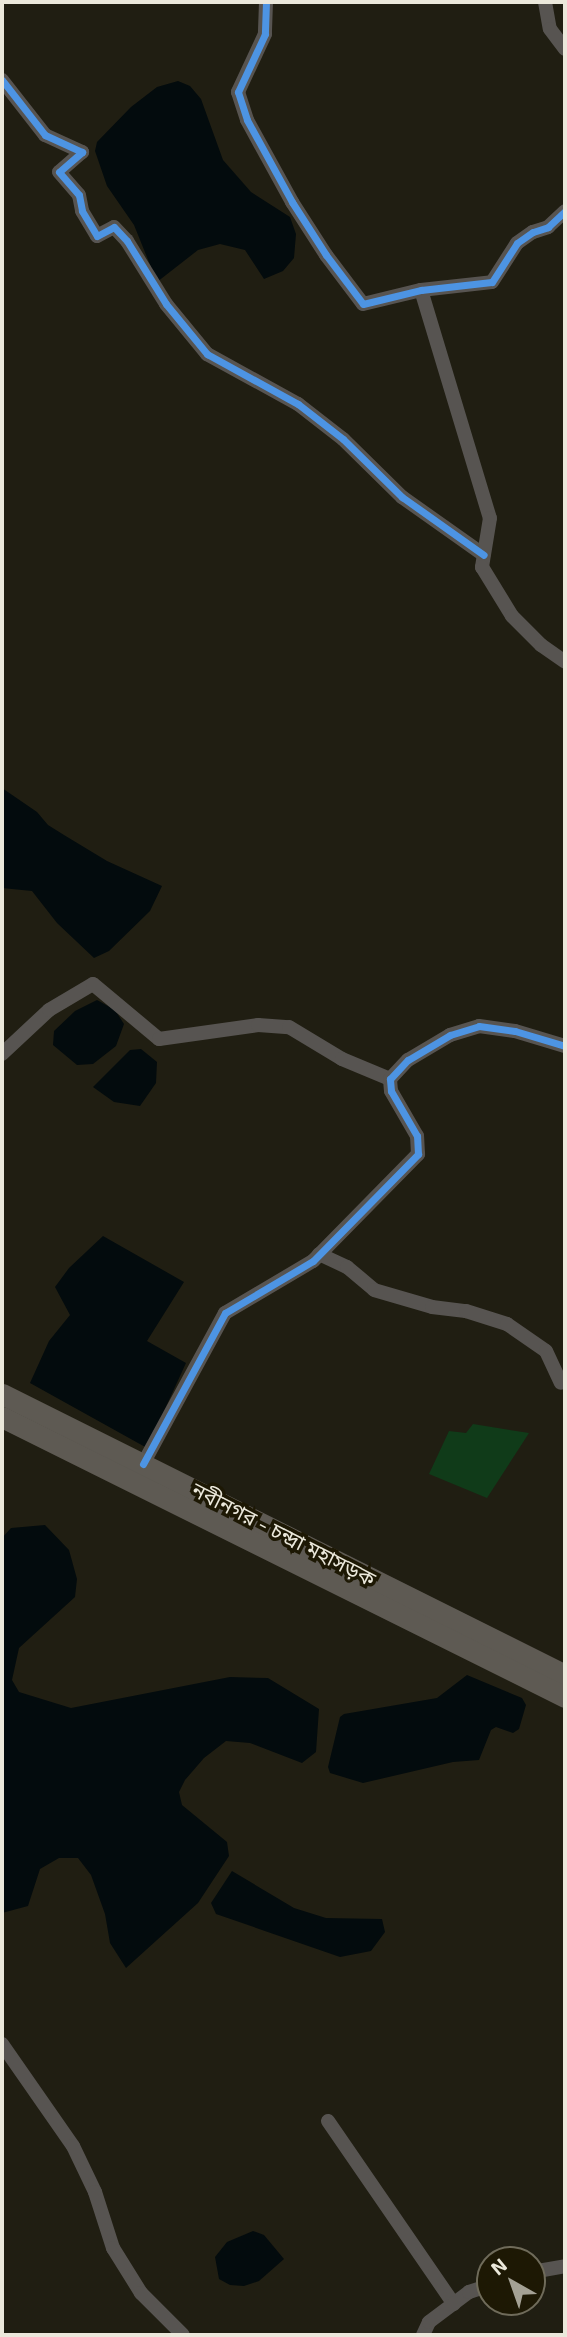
<!DOCTYPE html>
<meta charset="utf-8">
<style>
body{margin:0}
#map{position:relative;width:567px;height:2337px;overflow:hidden;background:#201e12;font-family:"Exo 2","Noto Sans Bengali",sans-serif}
div>[style]{position:absolute}
[style*='--x']{left:calc(var(--x)*1px);top:calc(var(--y)*1px);width:calc(var(--w)*1px);rotate:calc(var(--a)*1deg)}
.green>*{inset:0;background:#103b19}
.water>*{inset:0;background:#030b0d}
.minor>*{height:14px;margin:-7px;padding:0 7px;transform-origin:7px;border-radius:7px;background:#575451}
.highway>*{height:21px;margin:-10.5px;padding:0 10.5px;transform-origin:10.5px;border-radius:10.5px;background:#5e5a53}
.cycleway>*{height:7px;margin:-3.5px;padding:0 3.5px;transform-origin:3.5px;border-radius:3.5px;background:#4d94e3}
span{translate:-50% -50%;white-space:nowrap;text-align:center;line-height:1.15;-webkit-text-stroke:7px #1d1804;paint-order:stroke}
.street-label{font-size:21px;color:#ebe8db}
.frame{position:absolute;inset:0;border:4px solid #ebe8db;pointer-events:none}
.north{position:absolute;left:476px;top:2246px;width:70px;height:70px;box-sizing:border-box;background:#1d1804;border:2px solid #6f6b5a;border-radius:50%;rotate:320deg;font-size:19px;font-weight:700;line-height:28px;text-align:center;color:#ebe8db}
.north::after{content:'';display:block;margin:auto;width:24px;height:32px;background:#a4a195;clip-path:polygon(50% 0,100% 100%,50% 72%,0 100%)}
</style>
<div id="map">
<div class="green">
<i style="clip-path:polygon(473px 1424px,529px 1433px,487px 1498px,429px 1474px,449px 1431px,466px 1433px)"></i>
</div>
<div class="water">
<i style="clip-path:polygon(178px 81px,190px 86px,201px 99px,223px 160px,251px 192px,290px 217px,296px 234px,294px 258px,283px 271px,264px 279px,245px 250px,220px 244px,198px 250px,157px 282px,134px 225px,107px 186px,95px 151px,97px 142px,131px 107px,157px 87px)"></i>
<i style="clip-path:polygon(2px 788px,37px 812px,48px 825px,64px 835px,107px 861px,162px 886px,150px 911px,109px 951px,94px 958px,57px 923px,32px 891px,2px 888px)"></i>
<i style="clip-path:polygon(97px 1000px,115px 1010px,124px 1024px,116px 1046px,93px 1064px,77px 1065px,53px 1045px,54px 1031px,75px 1011px)"></i>
<i style="clip-path:polygon(141px 1049px,157px 1062px,156px 1083px,140px 1106px,114px 1102px,93px 1087px,130px 1050px)"></i>
<i style="clip-path:polygon(103px 1236px,184px 1282px,147px 1341px,186px 1363px,147px 1448px,30px 1383px,49px 1341px,70px 1315px,55px 1287px,69px 1268px)"></i>
<i style="clip-path:polygon(45px 1525px,69px 1550px,77px 1579px,75px 1597px,19px 1648px,12px 1680px,19px 1692px,71px 1708px,230px 1677px,268px 1678px,319px 1709px,316px 1752px,302px 1763px,250px 1743px,226px 1741px,204px 1758px,185px 1780px,179px 1792px,182px 1805px,227px 1842px,229px 1856px,198px 1903px,126px 1968px,110px 1943px,105px 1914px,91px 1875px,78px 1858px,59px 1858px,40px 1869px,28px 1906px,2px 1913px,2px 1538px,11px 1528px)"></i>
<i style="clip-path:polygon(467px 1675px,522px 1698px,526px 1705px,519px 1729px,513px 1733px,496px 1727px,491px 1730px,479px 1760px,453px 1762px,363px 1783px,330px 1773px,328px 1767px,340px 1717px,344px 1714px,437px 1698px)"></i>
<i style="clip-path:polygon(232px 1871px,294px 1908px,326px 1918px,382px 1919px,385px 1932px,371px 1951px,340px 1957px,216px 1914px,211px 1903px)"></i>
<i style="clip-path:polygon(253px 2231px,264px 2235px,284px 2259px,259px 2281px,244px 2286px,230px 2285px,219px 2279px,215px 2257px,227px 2242px)"></i>
</div>
<div class="minor">
<i style="--x:266;--y:2;--w:32;--a:92"></i>
<i style="--x:265;--y:34;--w:64;--a:115"></i>
<i style="--x:238;--y:92;--w:29;--a:72"></i>
<i style="--x:247;--y:120;--w:94;--a:61.2"></i>
<i style="--x:292;--y:202;--w:63;--a:57.3"></i>
<i style="--x:326;--y:255;--w:61;--a:52.9"></i>
<i style="--x:363;--y:304;--w:60;--a:-13.6"></i>
<i style="--x:421;--y:290;--w:71;--a:-6.4"></i>
<i style="--x:492;--y:282;--w:46;--a:-57.3"></i>
<i style="--x:517;--y:243;--w:19;--a:-35"></i>
<i style="--x:533;--y:232;--w:16;--a:-18"></i>
<i style="--x:548;--y:227;--w:23;--a:-43"></i>
<i style="--x:545;--y:2;--w:27;--a:80"></i>
<i style="--x:550;--y:29;--w:25;--a:53"></i>
<i style="--x:2;--y:80;--w:70;--a:52"></i>
<i style="--x:45;--y:135;--w:41;--a:24.7"></i>
<i style="--x:82;--y:152;--w:30;--a:139"></i>
<i style="--x:59;--y:172;--w:30;--a:49"></i>
<i style="--x:79;--y:195;--w:16;--a:79"></i>
<i style="--x:82;--y:211;--w:29;--a:59"></i>
<i style="--x:97;--y:236;--w:19;--a:-28"></i>
<i style="--x:114;--y:227;--w:19;--a:47"></i>
<i style="--x:127;--y:241;--w:74;--a:58.2"></i>
<i style="--x:166;--y:304;--w:65;--a:50.6"></i>
<i style="--x:207;--y:354;--w:104;--a:28.8"></i>
<i style="--x:298;--y:404;--w:57;--a:37.9"></i>
<i style="--x:343;--y:439;--w:83;--a:44.5"></i>
<i style="--x:402;--y:497;--w:100;--a:35.3"></i>
<i style="--x:421;--y:290;--w:238;--a:73.2"></i>
<i style="--x:490;--y:518;--w:50;--a:99.3"></i>
<i style="--x:482;--y:567;--w:57;--a:58.5"></i>
<i style="--x:512;--y:616;--w:41;--a:45"></i>
<i style="--x:541;--y:645;--w:29;--a:35"></i>
<i style="--x:2;--y:1054;--w:64;--a:-43.1"></i>
<i style="--x:49;--y:1010;--w:51;--a:-30.6"></i>
<i style="--x:93;--y:984;--w:86;--a:39.8"></i>
<i style="--x:159;--y:1039;--w:100;--a:-8"></i>
<i style="--x:258;--y:1025;--w:31;--a:4"></i>
<i style="--x:289;--y:1027;--w:62;--a:31.1"></i>
<i style="--x:342;--y:1059;--w:52;--a:22.6"></i>
<i style="--x:319;--y:1254;--w:31;--a:25"></i>
<i style="--x:347;--y:1267;--w:35;--a:40"></i>
<i style="--x:374;--y:1290;--w:60;--a:16.3"></i>
<i style="--x:432;--y:1307;--w:34;--a:7"></i>
<i style="--x:466;--y:1311;--w:43;--a:17.6"></i>
<i style="--x:507;--y:1324;--w:47;--a:34.7"></i>
<i style="--x:546;--y:1351;--w:35;--a:65"></i>
<i style="--x:143;--y:1464;--w:172;--a:-61.5"></i>
<i style="--x:225;--y:1313;--w:102;--a:-30.6"></i>
<i style="--x:313;--y:1261;--w:150;--a:-45.5"></i>
<i style="--x:418;--y:1154;--w:18;--a:-93"></i>
<i style="--x:417;--y:1136;--w:52;--a:-120"></i>
<i style="--x:391;--y:1091;--w:12;--a:-95"></i>
<i style="--x:390;--y:1079;--w:26;--a:-47"></i>
<i style="--x:408;--y:1060;--w:49;--a:-30.8"></i>
<i style="--x:450;--y:1035;--w:30;--a:-17"></i>
<i style="--x:479;--y:1026;--w:36;--a:8"></i>
<i style="--x:515;--y:1031;--w:52;--a:16.7"></i>
<i style="--x:2;--y:2044;--w:124;--a:55.2"></i>
<i style="--x:73;--y:2146;--w:51;--a:64.4"></i>
<i style="--x:95;--y:2192;--w:59;--a:72.2"></i>
<i style="--x:113;--y:2248;--w:53;--a:58.1"></i>
<i style="--x:141;--y:2293;--w:59;--a:45"></i>
<i style="--x:328;--y:2121;--w:222;--a:55.5"></i>
<i style="--x:532;--y:2272;--w:34;--a:-10"></i>
<i style="--x:423;--y:2335;--w:14;--a:-65"></i>
<i style="--x:429;--y:2322;--w:50;--a:-36.9"></i>
<i style="--x:469;--y:2292;--w:22;--a:-18"></i>
</div>
<div class="highway">
<i style="--x:2;--y:1394;--w:629;--a:26.52"></i>
<i style="--x:2;--y:1417;--w:629;--a:26.44"></i>
</div>
<div class="cycleway">
<i style="--x:266;--y:2;--w:32;--a:92"></i>
<i style="--x:265;--y:34;--w:64;--a:115"></i>
<i style="--x:238;--y:92;--w:29;--a:72"></i>
<i style="--x:247;--y:120;--w:94;--a:61.2"></i>
<i style="--x:292;--y:202;--w:63;--a:57.3"></i>
<i style="--x:326;--y:255;--w:61;--a:52.9"></i>
<i style="--x:363;--y:304;--w:60;--a:-13.6"></i>
<i style="--x:421;--y:290;--w:71;--a:-6.4"></i>
<i style="--x:492;--y:282;--w:46;--a:-57.3"></i>
<i style="--x:517;--y:243;--w:19;--a:-35"></i>
<i style="--x:533;--y:232;--w:16;--a:-18"></i>
<i style="--x:548;--y:227;--w:23;--a:-43"></i>
<i style="--x:2;--y:80;--w:70;--a:52"></i>
<i style="--x:45;--y:135;--w:41;--a:24.7"></i>
<i style="--x:82;--y:152;--w:30;--a:139"></i>
<i style="--x:59;--y:172;--w:30;--a:49"></i>
<i style="--x:79;--y:195;--w:16;--a:79"></i>
<i style="--x:82;--y:211;--w:29;--a:59"></i>
<i style="--x:97;--y:236;--w:19;--a:-28"></i>
<i style="--x:114;--y:227;--w:19;--a:47"></i>
<i style="--x:127;--y:241;--w:74;--a:58.2"></i>
<i style="--x:166;--y:304;--w:65;--a:50.6"></i>
<i style="--x:207;--y:354;--w:104;--a:28.8"></i>
<i style="--x:298;--y:404;--w:57;--a:37.9"></i>
<i style="--x:343;--y:439;--w:83;--a:44.5"></i>
<i style="--x:402;--y:497;--w:100;--a:35.3"></i>
<i style="--x:143;--y:1464;--w:172;--a:-61.5"></i>
<i style="--x:225;--y:1313;--w:102;--a:-30.6"></i>
<i style="--x:313;--y:1261;--w:150;--a:-45.5"></i>
<i style="--x:418;--y:1154;--w:18;--a:-93"></i>
<i style="--x:417;--y:1136;--w:52;--a:-120"></i>
<i style="--x:391;--y:1091;--w:12;--a:-95"></i>
<i style="--x:390;--y:1079;--w:26;--a:-47"></i>
<i style="--x:408;--y:1060;--w:49;--a:-30.8"></i>
<i style="--x:450;--y:1035;--w:30;--a:-17"></i>
<i style="--x:479;--y:1026;--w:36;--a:8"></i>
<i style="--x:515;--y:1031;--w:52;--a:16.7"></i>
</div>
<div class="street-label">
<span style="left:284px;top:1534px;rotate:27deg">নবীনগর - চন্দ্রা মহাসড়ক</span>
</div>
<div class="frame"></div>
<div class="north">N</div>
</div>
